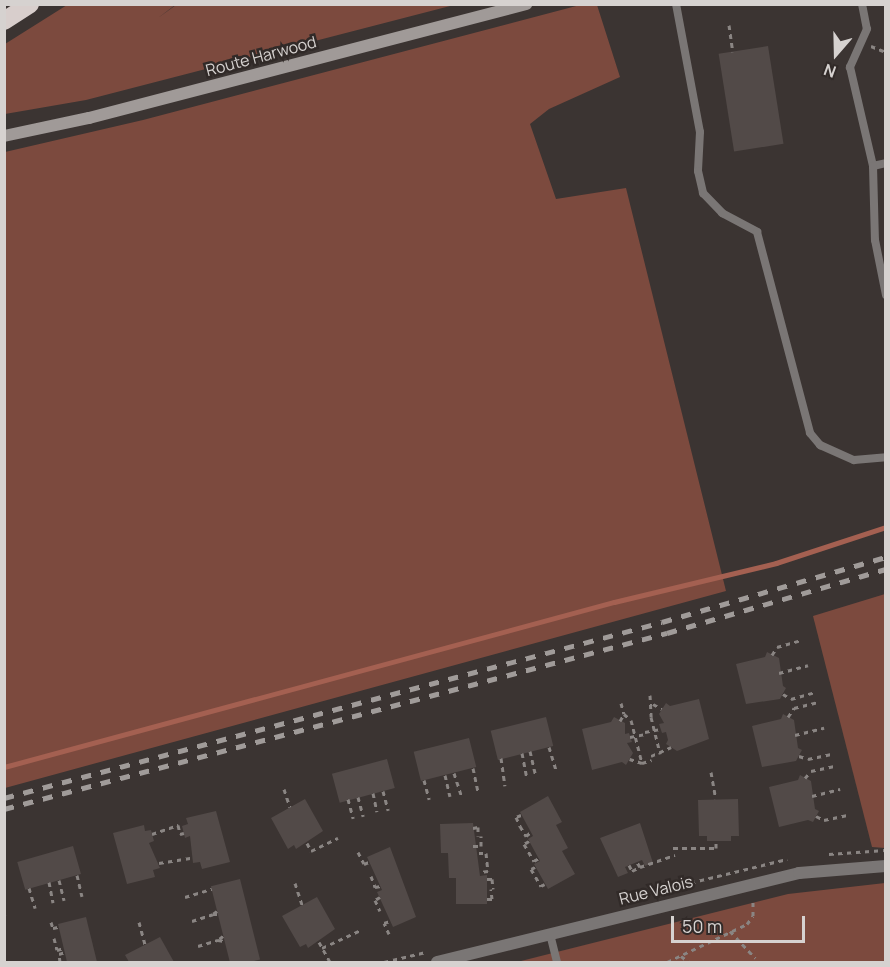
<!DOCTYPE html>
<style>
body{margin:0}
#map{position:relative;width:890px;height:967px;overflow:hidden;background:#3b3432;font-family:Manrope,sans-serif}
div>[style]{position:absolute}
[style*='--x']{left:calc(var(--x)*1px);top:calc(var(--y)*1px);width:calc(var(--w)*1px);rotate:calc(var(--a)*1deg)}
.green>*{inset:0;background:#7c4a3e}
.stream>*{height:5px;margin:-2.5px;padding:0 2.5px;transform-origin:2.5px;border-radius:2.5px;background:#a46051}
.building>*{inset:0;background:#524a48;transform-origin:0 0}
.path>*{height:3px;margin-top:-1.5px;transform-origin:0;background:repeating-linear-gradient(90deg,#8a8583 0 4.5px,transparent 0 9px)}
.service>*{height:8px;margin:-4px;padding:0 4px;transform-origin:4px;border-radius:4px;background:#7a7675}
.tertiary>*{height:12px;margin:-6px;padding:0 6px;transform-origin:6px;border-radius:6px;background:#7a7675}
.secondary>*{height:12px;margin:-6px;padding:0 6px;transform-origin:6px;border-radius:6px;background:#a09a98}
.motorway>*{height:18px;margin:-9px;padding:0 9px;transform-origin:9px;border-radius:9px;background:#d8cecc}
.rail>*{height:4.5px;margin-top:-2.25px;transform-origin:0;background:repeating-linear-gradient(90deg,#a09b99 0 10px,transparent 0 20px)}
span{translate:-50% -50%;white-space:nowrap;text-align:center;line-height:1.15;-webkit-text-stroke:5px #312a28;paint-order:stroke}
.street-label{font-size:16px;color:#d6d2d0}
.frame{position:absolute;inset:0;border:6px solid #d6d2d0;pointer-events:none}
.north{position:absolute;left:806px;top:24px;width:60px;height:60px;-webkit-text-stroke:4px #312a28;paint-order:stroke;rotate:200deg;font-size:16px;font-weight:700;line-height:24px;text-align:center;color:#d6d2d0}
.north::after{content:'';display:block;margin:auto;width:21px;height:27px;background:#d6d2d0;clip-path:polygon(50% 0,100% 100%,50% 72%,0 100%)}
.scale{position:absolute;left:671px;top:916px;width:134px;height:27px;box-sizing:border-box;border:3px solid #d6d2d0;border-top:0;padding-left:8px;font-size:18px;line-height:21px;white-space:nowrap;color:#d6d2d0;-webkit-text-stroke:4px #312a28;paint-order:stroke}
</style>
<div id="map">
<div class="green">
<i style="clip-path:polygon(176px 5px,176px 4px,454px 5px,86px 100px,5px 114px,5px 44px,67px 5px,175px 5px,158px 18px)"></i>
<i style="clip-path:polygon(580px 5px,597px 5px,620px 77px,549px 109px,530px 124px,556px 199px,626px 188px,726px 591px,5px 788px,5px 152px,143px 120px)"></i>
<i style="clip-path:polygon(885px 594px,885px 848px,872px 847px,813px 616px)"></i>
<i style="clip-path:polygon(885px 883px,885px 962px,517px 962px,788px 894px)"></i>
</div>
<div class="stream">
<i style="--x:4;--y:767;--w:632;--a:-15.14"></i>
<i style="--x:614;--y:602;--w:167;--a:-13.5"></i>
<i style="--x:776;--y:563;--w:116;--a:-18.1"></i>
</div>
<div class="building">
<i style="left:768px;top:46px;width:99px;height:50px;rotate:81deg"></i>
<i style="clip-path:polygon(767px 652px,779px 658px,783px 686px,786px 688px,780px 699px,746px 704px,736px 664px,765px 657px)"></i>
<i style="clip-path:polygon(699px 699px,709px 739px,677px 751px,666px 744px,668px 740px,666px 732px,662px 733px,659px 724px,664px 723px,659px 714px,666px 703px,670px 706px)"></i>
<i style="clip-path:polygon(783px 714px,794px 720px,798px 748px,802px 750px,796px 761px,762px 767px,752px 726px,781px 719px)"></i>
<i style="left:546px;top:717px;width:30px;height:57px;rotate:76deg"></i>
<i style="clip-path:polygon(614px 717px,625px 723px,625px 734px,629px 733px,632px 742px,627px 743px,633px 753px,626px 765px,622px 762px,592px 770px,582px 729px,611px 722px)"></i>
<i style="left:469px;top:738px;width:30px;height:57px;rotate:76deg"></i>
<i style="left:387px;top:759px;width:30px;height:57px;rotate:75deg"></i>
<i style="clip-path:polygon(800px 775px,811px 781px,815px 809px,819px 811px,813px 822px,808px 820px,779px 827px,769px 787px,798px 780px)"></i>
<i style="clip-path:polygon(548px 796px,562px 822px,556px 825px,568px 848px,562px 851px,575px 874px,548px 889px,534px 864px,540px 861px,528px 839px,533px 836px,520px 812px)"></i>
<i style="clip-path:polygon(305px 799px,323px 831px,296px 849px,294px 845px,288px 849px,271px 818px)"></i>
<i style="clip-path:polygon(738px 799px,739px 836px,731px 836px,731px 841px,707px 841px,707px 836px,699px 836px,698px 800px)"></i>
<i style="clip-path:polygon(216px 811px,230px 862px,202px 869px,200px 862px,193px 863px,190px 836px,185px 838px,182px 826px,188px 824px,186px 818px)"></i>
<i style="clip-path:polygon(473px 823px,480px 876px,487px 875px,487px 904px,456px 904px,456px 878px,449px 878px,448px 853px,441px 853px,440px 824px)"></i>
<i style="clip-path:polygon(640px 823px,653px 863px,645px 866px,642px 860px,625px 867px,628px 873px,618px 877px,600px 838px)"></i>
<i style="clip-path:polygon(144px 825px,145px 831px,151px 830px,154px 841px,149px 843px,160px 868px,153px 870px,155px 877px,127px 884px,113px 833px)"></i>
<i style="left:73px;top:846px;width:29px;height:58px;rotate:74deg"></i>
<i style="clip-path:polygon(390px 847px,416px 917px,393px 927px,377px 892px,382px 890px,367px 857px)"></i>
<i style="left:240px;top:879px;width:83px;height:30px;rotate:76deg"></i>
<i style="clip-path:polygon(317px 897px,335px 929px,308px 948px,306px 944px,300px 947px,282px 916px)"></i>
<i style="clip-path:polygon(86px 917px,97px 962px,67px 962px,58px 924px)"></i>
<i style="clip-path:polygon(160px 937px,174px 962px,129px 962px,125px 955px)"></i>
</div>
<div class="path">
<i style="--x:729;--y:25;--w:27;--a:82"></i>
<i style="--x:871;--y:46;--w:16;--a:22"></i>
<i style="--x:772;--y:655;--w:9;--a:-58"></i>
<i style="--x:777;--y:647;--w:25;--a:-16"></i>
<i style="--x:779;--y:673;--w:30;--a:-15"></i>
<i style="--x:783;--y:694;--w:9;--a:32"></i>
<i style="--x:791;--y:699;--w:25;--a:-16"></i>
<i style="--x:650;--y:695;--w:22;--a:87"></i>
<i style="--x:651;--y:717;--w:38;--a:76"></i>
<i style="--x:621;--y:703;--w:11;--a:75"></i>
<i style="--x:653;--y:704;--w:10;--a:29"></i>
<i style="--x:788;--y:717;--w:11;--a:-56"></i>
<i style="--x:794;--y:708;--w:25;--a:-14"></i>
<i style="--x:620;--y:721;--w:8;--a:-60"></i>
<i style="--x:624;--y:714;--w:9;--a:41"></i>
<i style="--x:631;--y:720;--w:44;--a:75.7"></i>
<i style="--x:642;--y:763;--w:13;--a:-162"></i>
<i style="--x:645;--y:732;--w:15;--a:-11"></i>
<i style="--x:795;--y:735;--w:30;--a:-14"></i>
<i style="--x:630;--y:737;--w:15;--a:-11"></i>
<i style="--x:549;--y:747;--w:24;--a:73"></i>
<i style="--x:530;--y:751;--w:26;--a:77"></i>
<i style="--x:522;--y:753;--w:26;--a:79"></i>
<i style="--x:651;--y:756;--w:22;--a:-24"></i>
<i style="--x:799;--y:756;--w:9;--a:18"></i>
<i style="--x:808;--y:759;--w:24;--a:-12"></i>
<i style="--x:501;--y:758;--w:28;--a:82"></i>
<i style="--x:642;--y:763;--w:10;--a:-17"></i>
<i style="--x:473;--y:768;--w:25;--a:78"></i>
<i style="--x:711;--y:772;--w:27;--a:80"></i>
<i style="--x:454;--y:773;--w:23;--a:72"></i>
<i style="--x:445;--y:775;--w:22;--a:77"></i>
<i style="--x:805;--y:778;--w:9;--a:-49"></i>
<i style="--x:811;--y:771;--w:24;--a:-12"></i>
<i style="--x:424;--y:780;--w:20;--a:75"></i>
<i style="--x:284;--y:789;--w:19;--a:72"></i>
<i style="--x:383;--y:791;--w:20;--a:75"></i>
<i style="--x:373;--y:793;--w:19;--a:78"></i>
<i style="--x:812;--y:796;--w:29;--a:-14"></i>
<i style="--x:358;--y:797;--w:20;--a:75"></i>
<i style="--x:348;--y:799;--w:20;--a:75"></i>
<i style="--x:521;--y:815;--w:5;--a:158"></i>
<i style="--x:516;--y:817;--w:10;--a:66"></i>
<i style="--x:520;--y:826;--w:12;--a:59"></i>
<i style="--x:526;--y:836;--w:6;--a:-39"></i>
<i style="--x:816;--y:816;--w:9;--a:27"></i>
<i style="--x:824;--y:820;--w:24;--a:-12"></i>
<i style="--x:473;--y:828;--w:5;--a:-11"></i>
<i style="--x:478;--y:827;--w:9;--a:90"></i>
<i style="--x:152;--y:834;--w:28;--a:-19"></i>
<i style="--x:178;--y:825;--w:9;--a:77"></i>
<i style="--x:180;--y:834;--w:4;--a:-14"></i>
<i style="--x:529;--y:841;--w:6;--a:149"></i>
<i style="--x:524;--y:844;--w:20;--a:60"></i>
<i style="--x:534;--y:861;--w:6;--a:-31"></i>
<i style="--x:307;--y:843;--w:9;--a:63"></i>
<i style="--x:311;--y:851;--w:30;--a:-26"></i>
<i style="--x:473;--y:846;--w:8;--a:0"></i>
<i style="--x:481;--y:846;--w:10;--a:-90"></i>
<i style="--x:673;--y:848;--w:43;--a:0"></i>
<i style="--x:716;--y:848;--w:7;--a:-90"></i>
<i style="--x:358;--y:852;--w:13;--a:63"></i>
<i style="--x:364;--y:864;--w:5;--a:-22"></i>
<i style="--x:479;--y:853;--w:7;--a:0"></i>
<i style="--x:486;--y:853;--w:18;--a:84"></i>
<i style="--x:488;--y:871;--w:8;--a:173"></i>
<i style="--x:829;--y:854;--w:56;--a:-4.1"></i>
<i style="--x:159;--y:863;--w:33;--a:-9"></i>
<i style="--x:629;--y:865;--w:7;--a:63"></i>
<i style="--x:632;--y:871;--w:9;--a:-27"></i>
<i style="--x:640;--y:867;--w:6;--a:-121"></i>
<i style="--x:535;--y:867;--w:4;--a:153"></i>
<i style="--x:531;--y:869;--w:20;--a:60"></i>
<i style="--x:541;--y:886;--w:4;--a:-27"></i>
<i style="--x:640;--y:867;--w:37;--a:-19"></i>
<i style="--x:77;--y:875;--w:22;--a:77"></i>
<i style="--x:371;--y:876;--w:12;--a:70"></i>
<i style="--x:375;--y:887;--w:6;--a:-9"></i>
<i style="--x:487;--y:879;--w:5;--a:0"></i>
<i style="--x:492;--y:879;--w:10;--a:84"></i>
<i style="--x:59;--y:880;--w:21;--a:76"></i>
<i style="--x:49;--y:882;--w:21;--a:79"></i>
<i style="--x:295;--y:883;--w:23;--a:72"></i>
<i style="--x:29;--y:888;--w:21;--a:73"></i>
<i style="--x:656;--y:891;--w:135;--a:-13.7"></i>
<i style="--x:185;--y:897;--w:28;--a:-17"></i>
<i style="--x:380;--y:897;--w:6;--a:149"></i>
<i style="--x:375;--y:900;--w:12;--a:66"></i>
<i style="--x:487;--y:899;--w:5;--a:0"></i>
<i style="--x:492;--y:899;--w:10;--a:-96"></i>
<i style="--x:217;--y:911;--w:5;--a:143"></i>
<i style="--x:213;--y:914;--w:5;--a:0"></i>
<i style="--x:4;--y:914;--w:2;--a:63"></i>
<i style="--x:192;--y:921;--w:22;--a:-18"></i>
<i style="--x:51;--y:922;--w:6;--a:72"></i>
<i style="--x:53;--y:928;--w:5;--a:-11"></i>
<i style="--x:139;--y:922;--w:24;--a:75"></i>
<i style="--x:730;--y:931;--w:37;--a:47"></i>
<i style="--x:389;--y:934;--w:12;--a:-114"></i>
<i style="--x:384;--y:923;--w:6;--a:-18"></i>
<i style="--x:223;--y:936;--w:6;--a:141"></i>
<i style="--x:218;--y:940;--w:6;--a:9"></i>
<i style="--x:54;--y:938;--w:12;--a:76"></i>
<i style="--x:57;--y:950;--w:7;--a:-16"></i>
<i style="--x:319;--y:942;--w:23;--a:61"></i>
<i style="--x:198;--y:946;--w:21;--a:-17"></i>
<i style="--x:322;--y:948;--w:43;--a:-24.8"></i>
<i style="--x:681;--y:956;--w:10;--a:37"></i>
<i style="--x:60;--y:962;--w:8;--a:-97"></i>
<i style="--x:59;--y:954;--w:6;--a:-18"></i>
<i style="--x:384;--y:962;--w:43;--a:-13.4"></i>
<i style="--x:667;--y:962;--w:89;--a:-25.4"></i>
<i style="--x:747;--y:924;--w:10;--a:-53"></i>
<i style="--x:753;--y:916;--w:16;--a:-90"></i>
</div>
<div class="service">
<i style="--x:676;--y:4;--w:130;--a:79.4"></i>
<i style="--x:700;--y:132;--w:39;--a:93"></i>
<i style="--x:698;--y:171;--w:23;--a:77"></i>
<i style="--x:703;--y:193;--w:28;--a:46"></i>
<i style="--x:722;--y:213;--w:40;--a:28"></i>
<i style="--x:757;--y:232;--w:208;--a:75.2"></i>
<i style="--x:810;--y:433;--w:16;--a:50"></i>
<i style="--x:820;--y:445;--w:37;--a:24"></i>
<i style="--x:854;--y:460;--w:32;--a:-5"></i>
<i style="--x:862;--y:4;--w:25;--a:79"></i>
<i style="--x:867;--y:29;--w:42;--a:114.1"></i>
<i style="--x:850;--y:67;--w:102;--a:76.9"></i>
<i style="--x:873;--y:166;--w:13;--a:-13"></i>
<i style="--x:873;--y:166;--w:74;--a:88.5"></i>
<i style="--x:875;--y:240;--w:56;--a:78.7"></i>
<i style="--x:550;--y:934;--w:29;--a:76"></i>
</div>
<div class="tertiary">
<i style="--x:437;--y:962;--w:373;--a:-13.8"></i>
<i style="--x:799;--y:873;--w:87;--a:-4.6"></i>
</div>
<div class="secondary">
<i style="--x:4;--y:136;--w:87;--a:-12"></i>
<i style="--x:89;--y:118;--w:452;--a:-14.6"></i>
</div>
<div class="motorway">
<i style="--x:4;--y:21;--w:31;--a:-33"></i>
</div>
<div class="rail">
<i style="--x:4;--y:798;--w:681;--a:-14.97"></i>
<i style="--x:662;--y:622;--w:233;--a:-16.2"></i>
<i style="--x:4;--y:809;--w:686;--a:-14.87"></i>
<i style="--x:667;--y:633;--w:228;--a:-16.3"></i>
</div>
<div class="street-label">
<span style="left:261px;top:56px;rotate:-15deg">Route Harwood</span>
<span style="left:656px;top:890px;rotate:-14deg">Rue Valois</span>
</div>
<div class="frame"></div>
<div class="north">N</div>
<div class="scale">50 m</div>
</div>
